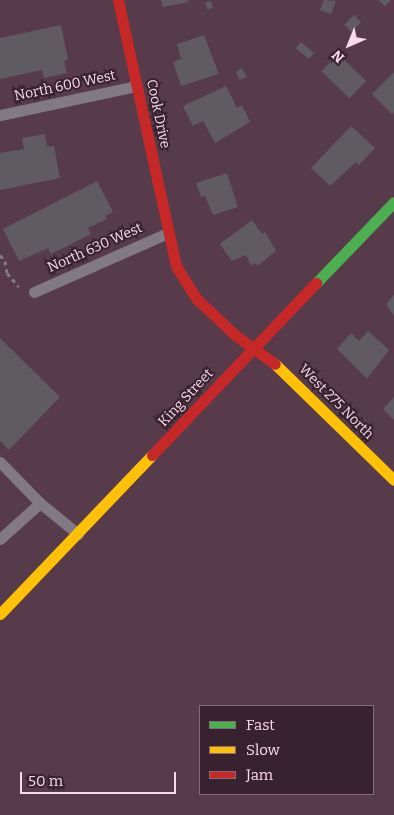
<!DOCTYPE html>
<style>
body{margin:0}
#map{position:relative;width:394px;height:815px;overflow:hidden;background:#573b4b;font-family:Bitter,serif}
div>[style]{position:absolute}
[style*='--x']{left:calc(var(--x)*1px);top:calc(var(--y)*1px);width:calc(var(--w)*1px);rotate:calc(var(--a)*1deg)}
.building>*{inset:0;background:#5f5b60;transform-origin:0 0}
.path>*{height:3px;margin-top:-1.5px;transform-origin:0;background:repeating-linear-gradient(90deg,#837a83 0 4px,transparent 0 8px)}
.lane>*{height:11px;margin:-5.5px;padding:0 5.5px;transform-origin:5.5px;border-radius:5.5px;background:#817983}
.fast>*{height:11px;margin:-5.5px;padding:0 5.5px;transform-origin:5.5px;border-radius:5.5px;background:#4caf50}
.slow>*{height:11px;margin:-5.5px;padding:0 5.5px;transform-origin:5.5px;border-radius:5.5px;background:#ffc107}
.jam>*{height:11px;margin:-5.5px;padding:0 5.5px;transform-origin:5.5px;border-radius:5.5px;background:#c62828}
span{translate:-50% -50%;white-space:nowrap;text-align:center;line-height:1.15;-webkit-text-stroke:4px #39222f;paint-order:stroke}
.street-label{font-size:14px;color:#fadaea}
.legend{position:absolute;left:199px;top:705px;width:175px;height:90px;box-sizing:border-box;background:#39222f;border:1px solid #866c7a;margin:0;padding:6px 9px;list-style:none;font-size:15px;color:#fadaea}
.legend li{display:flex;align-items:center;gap:10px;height:25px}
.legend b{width:25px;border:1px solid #866c7a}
.north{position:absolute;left:324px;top:20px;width:50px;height:50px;-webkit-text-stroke:4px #39222f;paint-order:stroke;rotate:224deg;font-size:14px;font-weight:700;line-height:20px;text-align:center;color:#fadaea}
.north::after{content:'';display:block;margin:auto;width:18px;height:22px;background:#fadaea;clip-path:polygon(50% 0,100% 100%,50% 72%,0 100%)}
.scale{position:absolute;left:20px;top:772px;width:156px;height:22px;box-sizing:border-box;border:2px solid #fadaea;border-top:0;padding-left:6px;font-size:15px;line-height:18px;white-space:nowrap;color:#fadaea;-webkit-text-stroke:4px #39222f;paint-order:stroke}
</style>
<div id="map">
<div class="building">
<i style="clip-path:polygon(161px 0,188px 0,188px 2px,163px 7px)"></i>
<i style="clip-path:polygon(324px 0,336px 1px,331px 14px,320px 10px)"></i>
<i style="clip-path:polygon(378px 0,391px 0,385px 6px)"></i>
<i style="left:211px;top:1px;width:7px;height:6px;rotate:74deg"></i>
<i style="left:354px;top:15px;width:10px;height:14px;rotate:45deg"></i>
<i style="clip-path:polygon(61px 25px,68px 60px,64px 61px,67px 73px,44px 78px,42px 70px,0 79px,0 38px)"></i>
<i style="clip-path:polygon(204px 35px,219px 74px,181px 86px,173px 62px,181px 59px,177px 44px)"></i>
<i style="left:301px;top:42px;width:17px;height:8px;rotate:40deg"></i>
<i style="left:338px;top:54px;width:39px;height:24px;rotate:44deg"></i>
<i style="clip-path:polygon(242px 68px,247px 77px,240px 80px,236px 72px)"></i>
<i style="clip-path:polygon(394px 72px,394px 112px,392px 114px,372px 94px)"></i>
<i style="clip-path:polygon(226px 86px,237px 108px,242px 105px,250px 122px,215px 143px,203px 121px,193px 126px,183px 106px)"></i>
<i style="clip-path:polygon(351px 126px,375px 148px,359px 165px,356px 162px,330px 186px,311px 168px)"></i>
<i style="clip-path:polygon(45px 134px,47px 147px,54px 146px,60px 178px,0 190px,0 153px,24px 149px,22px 138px)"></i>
<i style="clip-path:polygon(227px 173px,238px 207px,213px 215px,205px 196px,201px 197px,196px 183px)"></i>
<i style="clip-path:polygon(97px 181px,113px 212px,105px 216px,107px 219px,88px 228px,91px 234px,51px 254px,48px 248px,19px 261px,3px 229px)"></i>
<i style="clip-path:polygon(252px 220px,262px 234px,265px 232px,276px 251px,257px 266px,255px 263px,251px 266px,246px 255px,232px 261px,220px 244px)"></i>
<i style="clip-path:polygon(394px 295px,394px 316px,386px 304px)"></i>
<i style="clip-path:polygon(368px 331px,389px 350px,367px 379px,337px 349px,351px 333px,359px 341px)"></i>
<i style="clip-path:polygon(0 338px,60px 397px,9px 450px,0 441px)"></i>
<i style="clip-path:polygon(394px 397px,394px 420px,383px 409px)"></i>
</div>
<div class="path">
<i style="--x:0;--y:255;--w:8;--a:50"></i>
<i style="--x:5;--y:261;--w:12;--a:81"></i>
<i style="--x:7;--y:273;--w:18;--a:49"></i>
</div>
<div class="lane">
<i style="--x:0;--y:115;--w:140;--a:-12"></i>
<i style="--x:34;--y:292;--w:146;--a:-23.8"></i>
<i style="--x:0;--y:462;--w:57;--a:45.7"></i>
<i style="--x:40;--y:503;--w:49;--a:39.2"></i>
<i style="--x:0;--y:539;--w:54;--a:-42"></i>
</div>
<div class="fast">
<i style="--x:316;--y:283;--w:112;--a:-46.1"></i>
</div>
<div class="slow">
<i style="--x:275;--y:364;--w:166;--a:44.3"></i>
<i style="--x:0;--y:614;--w:220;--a:-46.3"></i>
</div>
<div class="jam">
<i style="--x:118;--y:0;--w:272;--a:77.7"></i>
<i style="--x:176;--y:266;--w:39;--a:58"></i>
<i style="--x:197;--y:299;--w:52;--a:43.5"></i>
<i style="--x:235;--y:335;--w:49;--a:35.9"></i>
<i style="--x:152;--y:455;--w:238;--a:-46.4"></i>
</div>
<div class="street-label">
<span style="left:65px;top:86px;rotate:-12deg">North 600 West</span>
<span style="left:158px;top:114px;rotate:78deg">Cook Drive</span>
<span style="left:95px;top:248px;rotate:-24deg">North 630 West</span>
<span style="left:186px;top:398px;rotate:-47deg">King Street</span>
<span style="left:336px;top:402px;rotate:45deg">West 275 North</span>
</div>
<ul class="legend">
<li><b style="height:6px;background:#4caf50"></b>Fast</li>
<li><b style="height:6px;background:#ffc107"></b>Slow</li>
<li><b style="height:6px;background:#c62828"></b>Jam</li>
</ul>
<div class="north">N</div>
<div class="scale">50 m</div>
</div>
